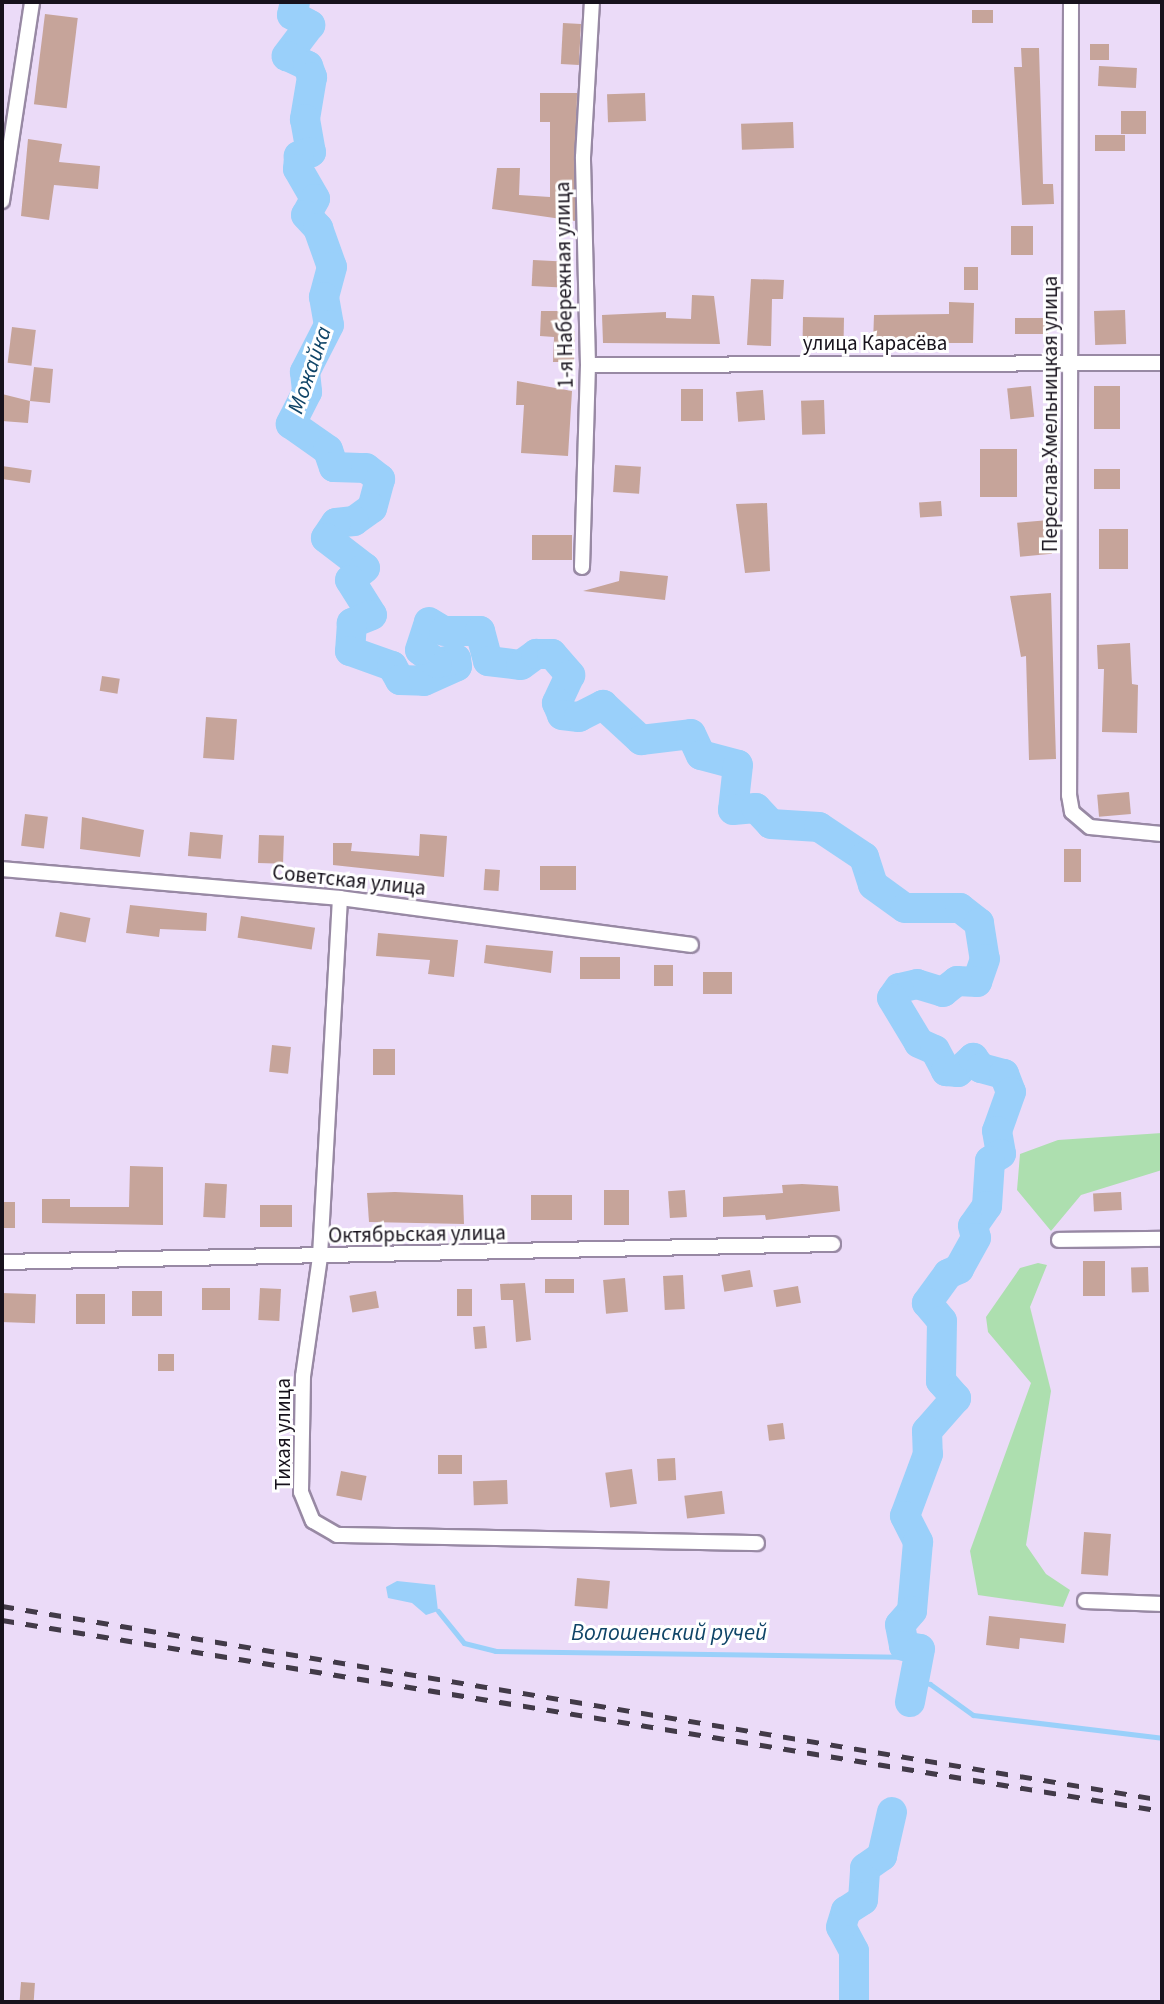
<!DOCTYPE html>
<meta charset="utf-8">
<style>
body{margin:0}
#map{position:relative;width:1164px;height:2004px;overflow:hidden;background:#ebdbf8;font-family:"Source Sans 3",sans-serif}
div>[style]{position:absolute}
[style*='--x']{left:calc(var(--x)*1px);top:calc(var(--y)*1px);width:calc(var(--w)*1px);rotate:calc(var(--a)*1deg)}
.green>*{inset:0;background:#addfaf}
.water>*{inset:0;background:#9ad0fa}
.stream>*{height:5px;margin:-2.5px;padding:0 2.5px;transform-origin:2.5px;border-radius:2.5px;background:#9ad0fa}
.river>*{height:30px;margin:-15px;padding:0 15px;transform-origin:15px;border-radius:15px;background:#9ad0fa}
.building>*{inset:0;background:#c6a49a;transform-origin:0 0}
.roads{filter:drop-shadow(2px 0 #9889a4) drop-shadow(-2px 0 #9889a4) drop-shadow(0 2px #9889a4) drop-shadow(0 -2px #9889a4)}
.minor>*{height:14px;margin:-7px;padding:0 7px;transform-origin:7px;border-radius:7px;background:#fff}
.rail>*{height:5px;margin-top:-2.5px;transform-origin:0;background:repeating-linear-gradient(90deg,#423a48 0 12px,transparent 0 24px)}
span{translate:-50% -50%;white-space:nowrap;text-align:center;line-height:1.15;-webkit-text-stroke:6px #fff;paint-order:stroke}
.street-label{font-size:21px;color:#17121c}
.water-label{font-size:23px;color:#104568;font-style:italic}
.frame{position:absolute;inset:0;border:4px solid #17121c;pointer-events:none}
</style>
<div id="map">
<div class="green">
<i style="clip-path:polygon(1162px 1133px,1162px 1170px,1081px 1195px,1051px 1231px,1017px 1190px,1020px 1154px,1058px 1140px)"></i>
<i style="clip-path:polygon(1038px 1263px,1047px 1265px,1030px 1307px,1051px 1391px,1026px 1545px,1046px 1574px,1070px 1590px,1063px 1607px,978px 1595px,970px 1551px,1031px 1383px,988px 1332px,986px 1317px,1020px 1268px)"></i>
</div>
<div class="water">
<i style="clip-path:polygon(397px 1581px,435px 1585px,438px 1611px,426px 1615px,412px 1603px,388px 1598px,386px 1587px)"></i>
</div>
<div class="stream">
<i style="--x:438;--y:1611;--w:41;--a:50.9"></i>
<i style="--x:464;--y:1643;--w:32;--a:14"></i>
<i style="--x:495;--y:1651;--w:422;--a:0.8"></i>
<i style="--x:912;--y:1682;--w:18;--a:6"></i>
<i style="--x:930;--y:1684;--w:53;--a:35.8"></i>
<i style="--x:973;--y:1715;--w:190;--a:6.9"></i>
</div>
<div class="river">
<i style="--x:295;--y:2;--w:13;--a:103"></i>
<i style="--x:292;--y:15;--w:21;--a:29"></i>
<i style="--x:310;--y:25;--w:39;--a:127"></i>
<i style="--x:287;--y:56;--w:23;--a:25"></i>
<i style="--x:308;--y:66;--w:12;--a:70"></i>
<i style="--x:312;--y:77;--w:43;--a:99.5"></i>
<i style="--x:305;--y:119;--w:34;--a:80"></i>
<i style="--x:311;--y:152;--w:13;--a:162"></i>
<i style="--x:299;--y:156;--w:13;--a:94"></i>
<i style="--x:298;--y:169;--w:34;--a:60"></i>
<i style="--x:315;--y:199;--w:18;--a:119"></i>
<i style="--x:306;--y:215;--w:18;--a:47"></i>
<i style="--x:318;--y:228;--w:41;--a:70.3"></i>
<i style="--x:332;--y:267;--w:31;--a:105"></i>
<i style="--x:324;--y:297;--w:28;--a:80"></i>
<i style="--x:329;--y:325;--w:53;--a:117.1"></i>
<i style="--x:305;--y:372;--w:20;--a:84"></i>
<i style="--x:307;--y:392;--w:36;--a:117"></i>
<i style="--x:291;--y:424;--w:45;--a:35.1"></i>
<i style="--x:328;--y:450;--w:18;--a:71"></i>
<i style="--x:334;--y:467;--w:32;--a:2"></i>
<i style="--x:366;--y:468;--w:18;--a:38"></i>
<i style="--x:380;--y:479;--w:30;--a:105"></i>
<i style="--x:372;--y:508;--w:22;--a:144"></i>
<i style="--x:354;--y:521;--w:18;--a:174"></i>
<i style="--x:336;--y:523;--w:18;--a:124"></i>
<i style="--x:326;--y:538;--w:49;--a:37.6"></i>
<i style="--x:365;--y:568;--w:19;--a:141"></i>
<i style="--x:350;--y:580;--w:41;--a:57.8"></i>
<i style="--x:372;--y:615;--w:22;--a:158"></i>
<i style="--x:352;--y:623;--w:28;--a:94"></i>
<i style="--x:350;--y:651;--w:45;--a:19.7"></i>
<i style="--x:392;--y:666;--w:16;--a:60"></i>
<i style="--x:400;--y:680;--w:24;--a:2"></i>
<i style="--x:424;--y:681;--w:36;--a:-24"></i>
<i style="--x:457;--y:666;--w:7;--a:-98"></i>
<i style="--x:456;--y:659;--w:19;--a:168"></i>
<i style="--x:437;--y:663;--w:21;--a:-143"></i>
<i style="--x:420;--y:650;--w:29;--a:-72"></i>
<i style="--x:429;--y:622;--w:17;--a:31"></i>
<i style="--x:444;--y:631;--w:36;--a:0"></i>
<i style="--x:480;--y:631;--w:31;--a:75"></i>
<i style="--x:488;--y:661;--w:33;--a:7"></i>
<i style="--x:521;--y:665;--w:19;--a:-36"></i>
<i style="--x:536;--y:654;--w:16;--a:0"></i>
<i style="--x:552;--y:654;--w:28;--a:49"></i>
<i style="--x:570;--y:675;--w:31;--a:115"></i>
<i style="--x:557;--y:703;--w:13;--a:67"></i>
<i style="--x:562;--y:715;--w:17;--a:7"></i>
<i style="--x:579;--y:717;--w:27;--a:-27"></i>
<i style="--x:603;--y:705;--w:52;--a:42.6"></i>
<i style="--x:641;--y:740;--w:50;--a:-6.8"></i>
<i style="--x:691;--y:734;--w:23;--a:65"></i>
<i style="--x:701;--y:755;--w:38;--a:15"></i>
<i style="--x:738;--y:765;--w:45;--a:96.3"></i>
<i style="--x:733;--y:810;--w:23;--a:-5"></i>
<i style="--x:756;--y:808;--w:22;--a:47"></i>
<i style="--x:771;--y:824;--w:48;--a:3.6"></i>
<i style="--x:819;--y:827;--w:54;--a:33.7"></i>
<i style="--x:864;--y:857;--w:29;--a:72"></i>
<i style="--x:873;--y:885;--w:39;--a:36"></i>
<i style="--x:905;--y:908;--w:55;--a:0"></i>
<i style="--x:960;--y:908;--w:24;--a:38"></i>
<i style="--x:979;--y:923;--w:36;--a:81"></i>
<i style="--x:985;--y:959;--w:24;--a:109"></i>
<i style="--x:977;--y:982;--w:20;--a:-177"></i>
<i style="--x:957;--y:981;--w:18;--a:142"></i>
<i style="--x:943;--y:992;--w:27;--a:-163"></i>
<i style="--x:917;--y:984;--w:18;--a:167"></i>
<i style="--x:899;--y:988;--w:12;--a:125"></i>
<i style="--x:892;--y:998;--w:52;--a:59"></i>
<i style="--x:919;--y:1043;--w:17;--a:24"></i>
<i style="--x:935;--y:1050;--w:24;--a:62"></i>
<i style="--x:946;--y:1071;--w:12;--a:5"></i>
<i style="--x:958;--y:1072;--w:21;--a:-43"></i>
<i style="--x:973;--y:1058;--w:13;--a:51"></i>
<i style="--x:981;--y:1068;--w:24;--a:15"></i>
<i style="--x:1004;--y:1074;--w:19;--a:69"></i>
<i style="--x:1011;--y:1092;--w:41;--a:109.7"></i>
<i style="--x:997;--y:1131;--w:23;--a:80"></i>
<i style="--x:1001;--y:1154;--w:13;--a:148"></i>
<i style="--x:990;--y:1161;--w:45;--a:93.8"></i>
<i style="--x:987;--y:1206;--w:24;--a:125"></i>
<i style="--x:973;--y:1226;--w:12;--a:76"></i>
<i style="--x:976;--y:1238;--w:35;--a:119"></i>
<i style="--x:959;--y:1269;--w:12;--a:156"></i>
<i style="--x:948;--y:1274;--w:36;--a:126"></i>
<i style="--x:927;--y:1303;--w:23;--a:50"></i>
<i style="--x:942;--y:1321;--w:60;--a:91"></i>
<i style="--x:941;--y:1381;--w:23;--a:49"></i>
<i style="--x:956;--y:1398;--w:44;--a:131.3"></i>
<i style="--x:927;--y:1431;--w:23;--a:88"></i>
<i style="--x:928;--y:1454;--w:66;--a:110.4"></i>
<i style="--x:905;--y:1516;--w:29;--a:63"></i>
<i style="--x:918;--y:1542;--w:69;--a:95"></i>
<i style="--x:912;--y:1611;--w:18;--a:131"></i>
<i style="--x:900;--y:1625;--w:21;--a:79"></i>
<i style="--x:904;--y:1646;--w:16;--a:11"></i>
<i style="--x:920;--y:1649;--w:54;--a:100.7"></i>
<i style="--x:854;--y:2002;--w:51;--a:-90"></i>
<i style="--x:854;--y:1951;--w:27;--a:-118"></i>
<i style="--x:841;--y:1927;--w:17;--a:-73"></i>
<i style="--x:846;--y:1911;--w:20;--a:-33"></i>
<i style="--x:863;--y:1900;--w:32;--a:-86"></i>
<i style="--x:865;--y:1868;--w:21;--a:-35"></i>
<i style="--x:882;--y:1856;--w:45;--a:-77.2"></i>
</div>
<div class="building">
<i style="left:993px;top:10px;width:13px;height:21px;rotate:90deg"></i>
<i style="left:45px;top:14px;width:33px;height:91px;rotate:7deg"></i>
<i style="left:563px;top:23px;width:18px;height:41px;rotate:3deg"></i>
<i style="left:1090px;top:44px;width:19px;height:16px"></i>
<i style="clip-path:polygon(1021px 48px,1039px 48px,1043px 184px,1053px 184px,1054px 204px,1022px 205px,1014px 67px,1022px 67px)"></i>
<i style="left:1099px;top:66px;width:38px;height:20px;rotate:3deg"></i>
<i style="clip-path:polygon(540px 93px,577px 93px,575px 221px,492px 209px,497px 168px,520px 168px,519px 195px,550px 197px,550px 122px,540px 122px)"></i>
<i style="left:645px;top:93px;width:28px;height:38px;rotate:88deg"></i>
<i style="left:1121px;top:111px;width:25px;height:23px"></i>
<i style="left:793px;top:122px;width:26px;height:52px;rotate:88deg"></i>
<i style="left:1095px;top:135px;width:30px;height:16px"></i>
<i style="clip-path:polygon(28px 139px,62px 144px,59px 162px,100px 166px,98px 189px,54px 185px,49px 220px,21px 216px)"></i>
<i style="left:1011px;top:226px;width:22px;height:29px"></i>
<i style="left:533px;top:260px;width:40px;height:26px;rotate:3deg"></i>
<i style="left:964px;top:267px;width:14px;height:23px"></i>
<i style="clip-path:polygon(751px 279px,784px 280px,783px 299px,772px 299px,771px 346px,747px 345px)"></i>
<i style="clip-path:polygon(692px 295px,714px 296px,720px 344px,603px 343px,602px 315px,666px 312px,666px 318px,691px 319px)"></i>
<i style="clip-path:polygon(949px 302px,974px 303px,973px 343px,873px 343px,874px 315px,949px 314px)"></i>
<i style="left:1125px;top:310px;width:34px;height:31px;rotate:88deg"></i>
<i style="clip-path:polygon(541px 311px,561px 311px,561px 331px,575px 331px,574px 362px,553px 362px,554px 337px,540px 336px)"></i>
<i style="left:803px;top:317px;width:41px;height:22px;rotate:1deg"></i>
<i style="left:1048px;top:318px;width:16px;height:33px;rotate:90deg"></i>
<i style="left:12px;top:327px;width:24px;height:36px;rotate:7deg"></i>
<i style="clip-path:polygon(34px 367px,53px 369px,50px 403px,30px 401px,28px 423px,2px 421px,2px 394px,30px 401px)"></i>
<i style="clip-path:polygon(517px 381px,572px 391px,568px 456px,521px 453px,524px 405px,516px 405px)"></i>
<i style="left:1031px;top:386px;width:31px;height:24px;rotate:84deg"></i>
<i style="left:1094px;top:386px;width:26px;height:43px"></i>
<i style="left:681px;top:389px;width:22px;height:32px"></i>
<i style="left:763px;top:390px;width:30px;height:27px;rotate:86deg"></i>
<i style="left:824px;top:400px;width:34px;height:23px;rotate:88deg"></i>
<i style="left:980px;top:449px;width:37px;height:48px"></i>
<i style="left:615px;top:465px;width:26px;height:27px;rotate:4deg"></i>
<i style="left:2px;top:466px;width:30px;height:13px;rotate:8deg"></i>
<i style="left:1094px;top:469px;width:26px;height:20px"></i>
<i style="left:941px;top:501px;width:15px;height:22px;rotate:86deg"></i>
<i style="clip-path:polygon(767px 503px,770px 571px,745px 573px,736px 504px)"></i>
<i style="left:1049px;top:520px;width:34px;height:32px;rotate:85deg"></i>
<i style="left:1099px;top:529px;width:29px;height:40px"></i>
<i style="left:532px;top:535px;width:40px;height:25px"></i>
<i style="clip-path:polygon(620px 571px,668px 576px,665px 600px,583px 591px,619px 581px)"></i>
<i style="clip-path:polygon(1051px 593px,1056px 759px,1029px 760px,1026px 656px,1021px 657px,1010px 596px)"></i>
<i style="clip-path:polygon(1130px 643px,1132px 684px,1138px 685px,1137px 733px,1102px 732px,1104px 669px,1098px 669px,1097px 645px)"></i>
<i style="left:102px;top:676px;width:18px;height:15px;rotate:9deg"></i>
<i style="left:206px;top:717px;width:31px;height:41px;rotate:4deg"></i>
<i style="left:1129px;top:792px;width:22px;height:32px;rotate:85deg"></i>
<i style="left:25px;top:814px;width:23px;height:32px;rotate:7deg"></i>
<i style="clip-path:polygon(82px 817px,144px 830px,140px 857px,80px 849px)"></i>
<i style="left:190px;top:832px;width:33px;height:24px;rotate:5deg"></i>
<i style="clip-path:polygon(420px 834px,447px 836px,444px 877px,333px 865px,333px 843px,352px 843px,351px 851px,419px 856px)"></i>
<i style="left:259px;top:835px;width:25px;height:28px;rotate:2deg"></i>
<i style="left:1064px;top:849px;width:17px;height:33px"></i>
<i style="left:540px;top:866px;width:36px;height:24px"></i>
<i style="left:485px;top:869px;width:15px;height:21px;rotate:4deg"></i>
<i style="clip-path:polygon(130px 905px,207px 913px,206px 931px,160px 929px,159px 937px,126px 933px)"></i>
<i style="left:60px;top:912px;width:31px;height:25px;rotate:11deg"></i>
<i style="left:241px;top:916px;width:75px;height:22px;rotate:9deg"></i>
<i style="clip-path:polygon(378px 933px,458px 940px,454px 977px,428px 974px,430px 960px,376px 956px)"></i>
<i style="clip-path:polygon(486px 945px,553px 951px,551px 973px,484px 963px)"></i>
<i style="left:620px;top:957px;width:22px;height:40px;rotate:90deg"></i>
<i style="left:673px;top:965px;width:21px;height:19px;rotate:90deg"></i>
<i style="left:703px;top:972px;width:29px;height:22px"></i>
<i style="left:272px;top:1045px;width:19px;height:27px;rotate:6deg"></i>
<i style="left:373px;top:1049px;width:22px;height:26px"></i>
<i style="clip-path:polygon(130px 1166px,163px 1167px,163px 1225px,42px 1223px,42px 1199px,70px 1199px,70px 1207px,129px 1207px)"></i>
<i style="left:205px;top:1183px;width:22px;height:34px;rotate:3deg"></i>
<i style="clip-path:polygon(802px 1184px,838px 1186px,840px 1211px,766px 1220px,765px 1215px,723px 1217px,723px 1197px,783px 1193px,782px 1185px)"></i>
<i style="left:604px;top:1190px;width:25px;height:35px"></i>
<i style="left:685px;top:1190px;width:27px;height:17px;rotate:86deg"></i>
<i style="clip-path:polygon(395px 1192px,463px 1195px,464px 1224px,369px 1222px,367px 1193px)"></i>
<i style="left:1121px;top:1192px;width:18px;height:28px;rotate:87deg"></i>
<i style="left:572px;top:1195px;width:25px;height:41px;rotate:90deg"></i>
<i style="left:2px;top:1202px;width:13px;height:26px"></i>
<i style="left:260px;top:1205px;width:32px;height:22px"></i>
<i style="left:1083px;top:1261px;width:22px;height:35px"></i>
<i style="left:1148px;top:1267px;width:25px;height:17px;rotate:88deg"></i>
<i style="left:750px;top:1270px;width:17px;height:29px;rotate:80deg"></i>
<i style="left:683px;top:1275px;width:34px;height:20px;rotate:87deg"></i>
<i style="left:625px;top:1278px;width:34px;height:22px;rotate:85deg"></i>
<i style="left:545px;top:1279px;width:29px;height:14px"></i>
<i style="clip-path:polygon(525px 1283px,531px 1340px,516px 1342px,513px 1300px,501px 1300px,500px 1284px)"></i>
<i style="left:798px;top:1286px;width:17px;height:25px;rotate:80deg"></i>
<i style="left:230px;top:1288px;width:22px;height:28px;rotate:90deg"></i>
<i style="left:260px;top:1288px;width:21px;height:32px;rotate:3deg"></i>
<i style="left:457px;top:1289px;width:15px;height:27px"></i>
<i style="left:132px;top:1291px;width:30px;height:25px"></i>
<i style="left:376px;top:1291px;width:17px;height:27px;rotate:80deg"></i>
<i style="left:2px;top:1293px;width:34px;height:29px;rotate:2deg"></i>
<i style="left:76px;top:1294px;width:29px;height:30px"></i>
<i style="left:485px;top:1326px;width:22px;height:12px;rotate:85deg"></i>
<i style="left:158px;top:1354px;width:16px;height:17px"></i>
<i style="left:783px;top:1423px;width:16px;height:16px;rotate:83deg"></i>
<i style="left:438px;top:1455px;width:24px;height:19px"></i>
<i style="left:675px;top:1458px;width:22px;height:18px;rotate:87deg"></i>
<i style="left:632px;top:1469px;width:35px;height:27px;rotate:82deg"></i>
<i style="left:341px;top:1471px;width:26px;height:25px;rotate:11deg"></i>
<i style="left:507px;top:1480px;width:24px;height:34px;rotate:88deg"></i>
<i style="left:722px;top:1491px;width:23px;height:38px;rotate:83deg"></i>
<i style="left:1084px;top:1532px;width:27px;height:42px;rotate:4deg"></i>
<i style="left:577px;top:1578px;width:33px;height:28px;rotate:5deg"></i>
<i style="clip-path:polygon(989px 1616px,1066px 1624px,1064px 1643px,1020px 1638px,1019px 1649px,986px 1645px)"></i>
<i style="left:21px;top:1982px;width:14px;height:20px;rotate:4deg"></i>
</div>
<div class="roads">
<div class="minor">
<i style="--x:1071;--y:2;--w:793;--a:90.14"></i>
<i style="--x:1069;--y:795;--w:17;--a:80"></i>
<i style="--x:1072;--y:812;--w:23;--a:40"></i>
<i style="--x:1090;--y:827;--w:72;--a:5.6"></i>
<i style="--x:2;--y:201;--w:201;--a:-81.4"></i>
<i style="--x:588;--y:365;--w:574;--a:-0.2"></i>
<i style="--x:582;--y:567;--w:202;--a:-88.3"></i>
<i style="--x:588;--y:365;--w:208;--a:-91.4"></i>
<i style="--x:583;--y:157;--w:155;--a:-86.7"></i>
<i style="--x:2;--y:869;--w:339;--a:4.9"></i>
<i style="--x:340;--y:898;--w:354;--a:7.6"></i>
<i style="--x:340;--y:898;--w:360;--a:93.2"></i>
<i style="--x:320;--y:1257;--w:120;--a:98.1"></i>
<i style="--x:303;--y:1376;--w:116;--a:91"></i>
<i style="--x:301;--y:1492;--w:31;--a:68"></i>
<i style="--x:313;--y:1521;--w:28;--a:30"></i>
<i style="--x:337;--y:1535;--w:420;--a:1.1"></i>
<i style="--x:1059;--y:1240;--w:103;--a:-0.6"></i>
<i style="--x:2;--y:1262;--w:831;--a:-1.24"></i>
<i style="--x:1085;--y:1601;--w:77;--a:2.2"></i>
</div>
</div>
<div class="rail">
<i style="--x:2;--y:1606;--w:1176;--a:9.49"></i>
<i style="--x:2;--y:1620;--w:1176;--a:9.35"></i>
</div>
<div class="street-label">
<span style="left:564px;top:285px;rotate:-91deg">1-я Набережная улица</span>
<span style="left:875px;top:343px">улица Карасёва</span>
<span style="left:1050px;top:414px;rotate:-90deg">Переслав-Хмельницкая улица</span>
<span style="left:349px;top:880px;rotate:6deg">Советская улица</span>
<span style="left:417px;top:1234px;rotate:-1deg">Октябрьская улица</span>
<span style="left:283px;top:1434px;rotate:-90deg">Тихая улица</span>
</div>
<div class="water-label">
<span style="left:310px;top:370px;rotate:-71deg">Можайка</span>
<span style="left:669px;top:1633px">Волошенский ручей</span>
</div>
<div class="frame"></div>
</div>
